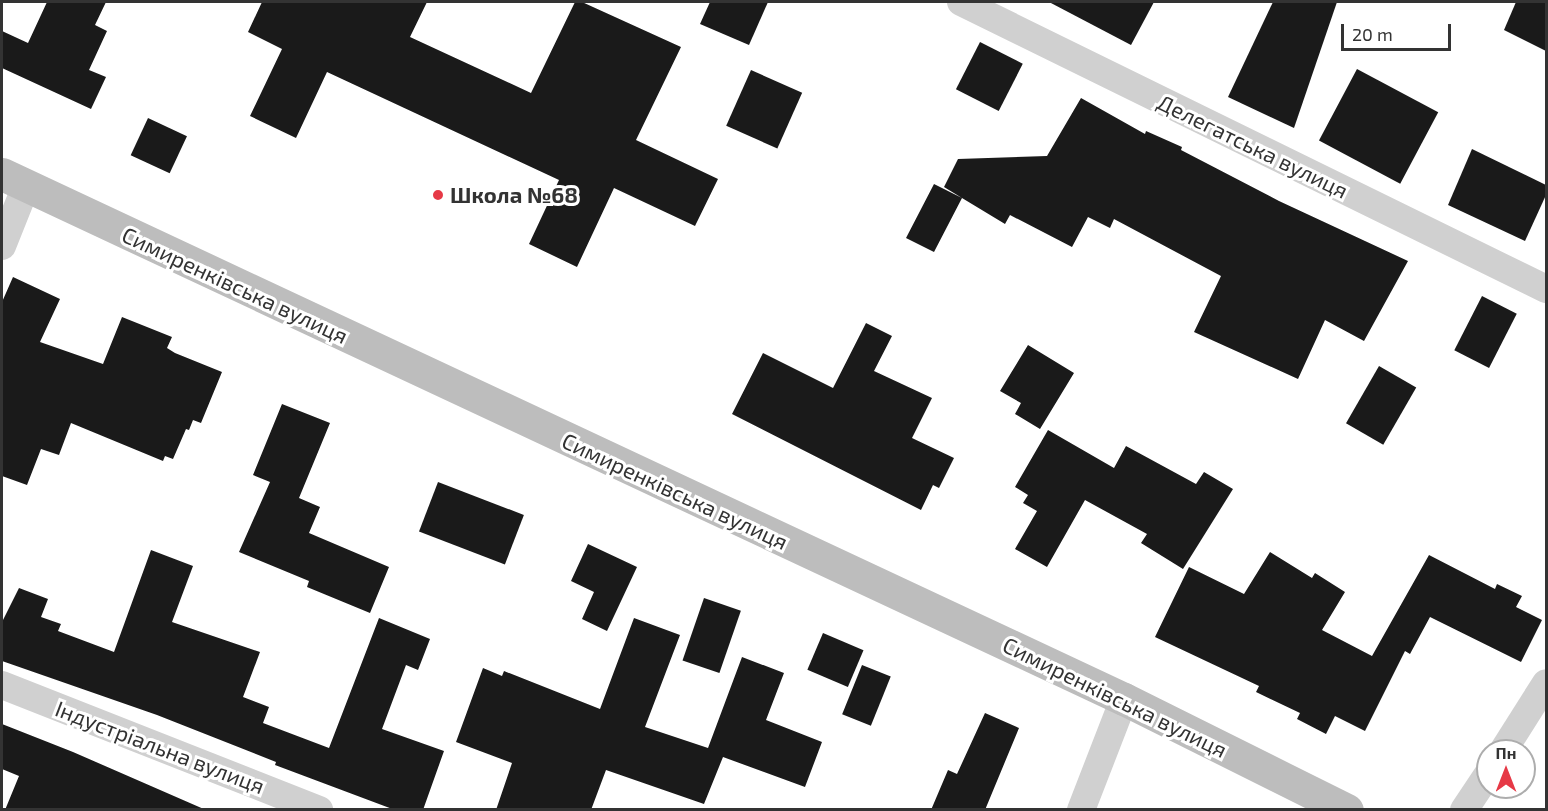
<!DOCTYPE html>
<meta charset="utf-8">
<style>
body{margin:0}
#map{position:relative;width:1548px;height:811px;overflow:hidden;background:#fff;font-family:"Exo 2",sans-serif}
div>[style]{position:absolute}
[style*='--x']{left:calc(var(--x)*1px);top:calc(var(--y)*1px);width:calc(var(--w)*1px);rotate:calc(var(--a)*1deg)}
.building>*{inset:0;background:#1a1a1a;transform-origin:0 0}
.minor>*{height:28px;margin:-14px;padding:0 14px;transform-origin:14px;border-radius:14px;background:#d0d0d0}
.secondary>*{height:33px;margin:-16.5px;padding:0 16.5px;transform-origin:16.5px;border-radius:16.5px;background:#bdbdbd}
.dots>*{width:16px;height:16px;translate:-50% -50%;box-sizing:border-box;border:3px solid #fff;border-radius:50%}
span{translate:-50% -50%;white-space:nowrap;text-align:center;line-height:1.15;-webkit-text-stroke:6px #fff;paint-order:stroke}
.street-label{font-size:22px;color:#333}
.poi-label{font-size:22px;color:#333;font-weight:700}
.left{translate:0 -50%;text-align:left}
.frame{position:absolute;inset:0;border:3px solid #333;pointer-events:none}
.north{position:absolute;left:1476px;top:739px;width:60px;height:60px;box-sizing:border-box;background:#fff;border:2px solid #adadad;border-radius:50%;rotate:0deg;font-size:16px;font-weight:700;line-height:24px;text-align:center;color:#333}
.north::after{content:'';display:block;margin:auto;width:21px;height:27px;background:#e63946;clip-path:polygon(50% 0,100% 100%,50% 72%,0 100%)}
.scale{position:absolute;left:1341px;top:24px;width:110px;height:27px;box-sizing:border-box;border:3px solid #333;border-top:0;padding-left:8px;font-size:18px;line-height:21px;white-space:nowrap;color:#333;-webkit-text-stroke:4px #fff;paint-order:stroke}
</style>
<div id="map">
<div class="building">
<i style="clip-path:polygon(47px 2px,106px 2px,95px 25px,107px 31px,89px 70px,106px 77px,91px 109px,2px 68px,2px 31px,28px 43px)"></i>
<i style="clip-path:polygon(262px 2px,427px 2px,410px 37px,531px 93px,575px 2px,582px 2px,681px 47px,636px 140px,718px 179px,695px 226px,614px 188px,577px 267px,529px 244px,559px 180px,327px 72px,296px 138px,250px 116px,282px 49px,248px 32px)"></i>
<i style="clip-path:polygon(710px 2px,768px 2px,749px 45px,700px 24px)"></i>
<i style="clip-path:polygon(1049px 2px,1154px 2px,1131px 45px)"></i>
<i style="clip-path:polygon(1273px 2px,1337px 2px,1294px 128px,1228px 97px)"></i>
<i style="clip-path:polygon(1516px 2px,1546px 2px,1546px 51px,1504px 30px)"></i>
<i style="left:980px;top:42px;width:48px;height:53px;rotate:27deg"></i>
<i style="left:1357px;top:69px;width:92px;height:81px;rotate:28deg"></i>
<i style="left:751px;top:70px;width:56px;height:61px;rotate:24deg"></i>
<i style="clip-path:polygon(1081px 98px,1145px 134px,1146px 131px,1182px 147px,1181px 150px,1279px 201px,1408px 261px,1364px 341px,1325px 320px,1298px 379px,1194px 332px,1221px 276px,1114px 219px,1110px 228px,1088px 217px,1072px 247px,1010px 215px,1005px 224px,962px 198px,934px 252px,906px 238px,934px 184px,962px 198px,944px 187px,958px 159px,1047px 156px)"></i>
<i style="left:148px;top:118px;width:43px;height:41px;rotate:25deg"></i>
<i style="clip-path:polygon(1472px 149px,1546px 185px,1546px 195px,1525px 241px,1448px 205px)"></i>
<i style="clip-path:polygon(13px 277px,60px 299px,40px 342px,103px 364px,122px 317px,172px 337px,167px 348px,175px 353px,222px 372px,201px 423px,193px 420px,189px 430px,186px 429px,173px 459px,165px 456px,163px 461px,71px 423px,59px 455px,41px 449px,27px 485px,2px 476px,2px 302px)"></i>
<i style="left:1482px;top:296px;width:39px;height:61px;rotate:27deg"></i>
<i style="clip-path:polygon(866px 323px,892px 336px,874px 371px,932px 398px,912px 438px,954px 458px,939px 488px,933px 485px,921px 510px,732px 414px,763px 353px,833px 388px)"></i>
<i style="clip-path:polygon(1028px 345px,1074px 373px,1040px 429px,1015px 414px,1021px 403px,1000px 391px)"></i>
<i style="left:1379px;top:366px;width:43px;height:66px;rotate:30deg"></i>
<i style="clip-path:polygon(282px 404px,330px 423px,299px 498px,320px 507px,309px 533px,389px 567px,370px 613px,307px 587px,309px 581px,239px 552px,270px 482px,253px 475px)"></i>
<i style="clip-path:polygon(1048px 430px,1114px 468px,1126px 446px,1196px 484px,1204px 472px,1233px 489px,1183px 569px,1141px 543px,1147px 534px,1085px 500px,1047px 567px,1015px 549px,1037px 511px,1023px 503px,1028px 495px,1015px 487px)"></i>
<i style="left:438px;top:482px;width:92px;height:53px;rotate:21deg"></i>
<i style="clip-path:polygon(588px 544px,637px 567px,607px 631px,582px 619px,594px 592px,571px 581px)"></i>
<i style="clip-path:polygon(151px 550px,193px 566px,172px 622px,260px 652px,243px 697px,269px 707px,263px 723px,329px 748px,379px 618px,430px 639px,418px 670px,406px 665px,382px 729px,444px 751px,423px 810px,395px 810px,275px 765px,276px 762px,157px 715px,2px 661px,2px 622px,19px 588px,48px 599px,41px 617px,61px 624px,58px 631px,114px 652px)"></i>
<i style="clip-path:polygon(1270px 552px,1312px 578px,1315px 573px,1345px 592px,1322px 630px,1372px 656px,1429px 555px,1495px 589px,1497px 584px,1522px 596px,1516px 607px,1542px 620px,1521px 662px,1430px 617px,1410px 654px,1405px 651px,1365px 731px,1335px 716px,1326px 734px,1297px 719px,1300px 713px,1256px 692px,1259px 686px,1155px 637px,1189px 567px,1244px 594px)"></i>
<i style="left:704px;top:598px;width:39px;height:66px;rotate:19deg"></i>
<i style="clip-path:polygon(634px 618px,680px 635px,645px 727px,708px 748px,742px 657px,784px 673px,766px 720px,822px 742px,805px 787px,723px 757px,704px 804px,606px 770px,591px 810px,496px 810px,512px 763px,456px 742px,483px 668px,502px 676px,504px 671px,600px 709px)"></i>
<i style="left:823px;top:633px;width:44px;height:40px;rotate:23deg"></i>
<i style="left:862px;top:665px;width:31px;height:53px;rotate:22deg"></i>
<i style="clip-path:polygon(985px 713px,1019px 728px,985px 810px,931px 810px,948px 770px,957px 774px)"></i>
<i style="clip-path:polygon(2px 724px,73px 752px,206px 810px,5px 810px,19px 776px,2px 769px)"></i>
</div>
<div class="minor">
<i style="--x:961;--y:2;--w:652;--a:26.13"></i>
<i style="--x:2;--y:246;--w:65;--a:-68.2"></i>
<i style="--x:2;--y:685;--w:341;--a:21.5"></i>
<i style="--x:1503;--y:751;--w:80;--a:-57.7"></i>
<i style="--x:1081;--y:810;--w:119;--a:-68.8"></i>
<i style="--x:1464;--y:810;--w:43;--a:-56.3"></i>
</div>
<div class="secondary">
<i style="--x:2;--y:174;--w:1239;--a:25.08"></i>
<i style="--x:1124;--y:699;--w:249;--a:26.5"></i>
</div>
<div class="dots">
<i style="left:438px;top:195px;background:#e63946"></i>
</div>
<div class="street-label">
<span style="left:1253px;top:146px;rotate:26deg">Делегатська вулиця</span>
<span style="left:235px;top:285px;rotate:25deg">Симиренківська вулиця</span>
<span style="left:675px;top:491px;rotate:25deg">Симиренківська вулиця</span>
<span style="left:1115px;top:697px;rotate:26deg">Симиренківська вулиця</span>
<span style="left:160px;top:747px;rotate:21deg">Індустріальна вулиця</span>
</div>
<div class="poi-label">
<span class="left" style="left:450px;top:195px">Школа №68</span>
</div>
<div class="frame"></div>
<div class="north">Пн</div>
<div class="scale">20 m</div>
</div>
